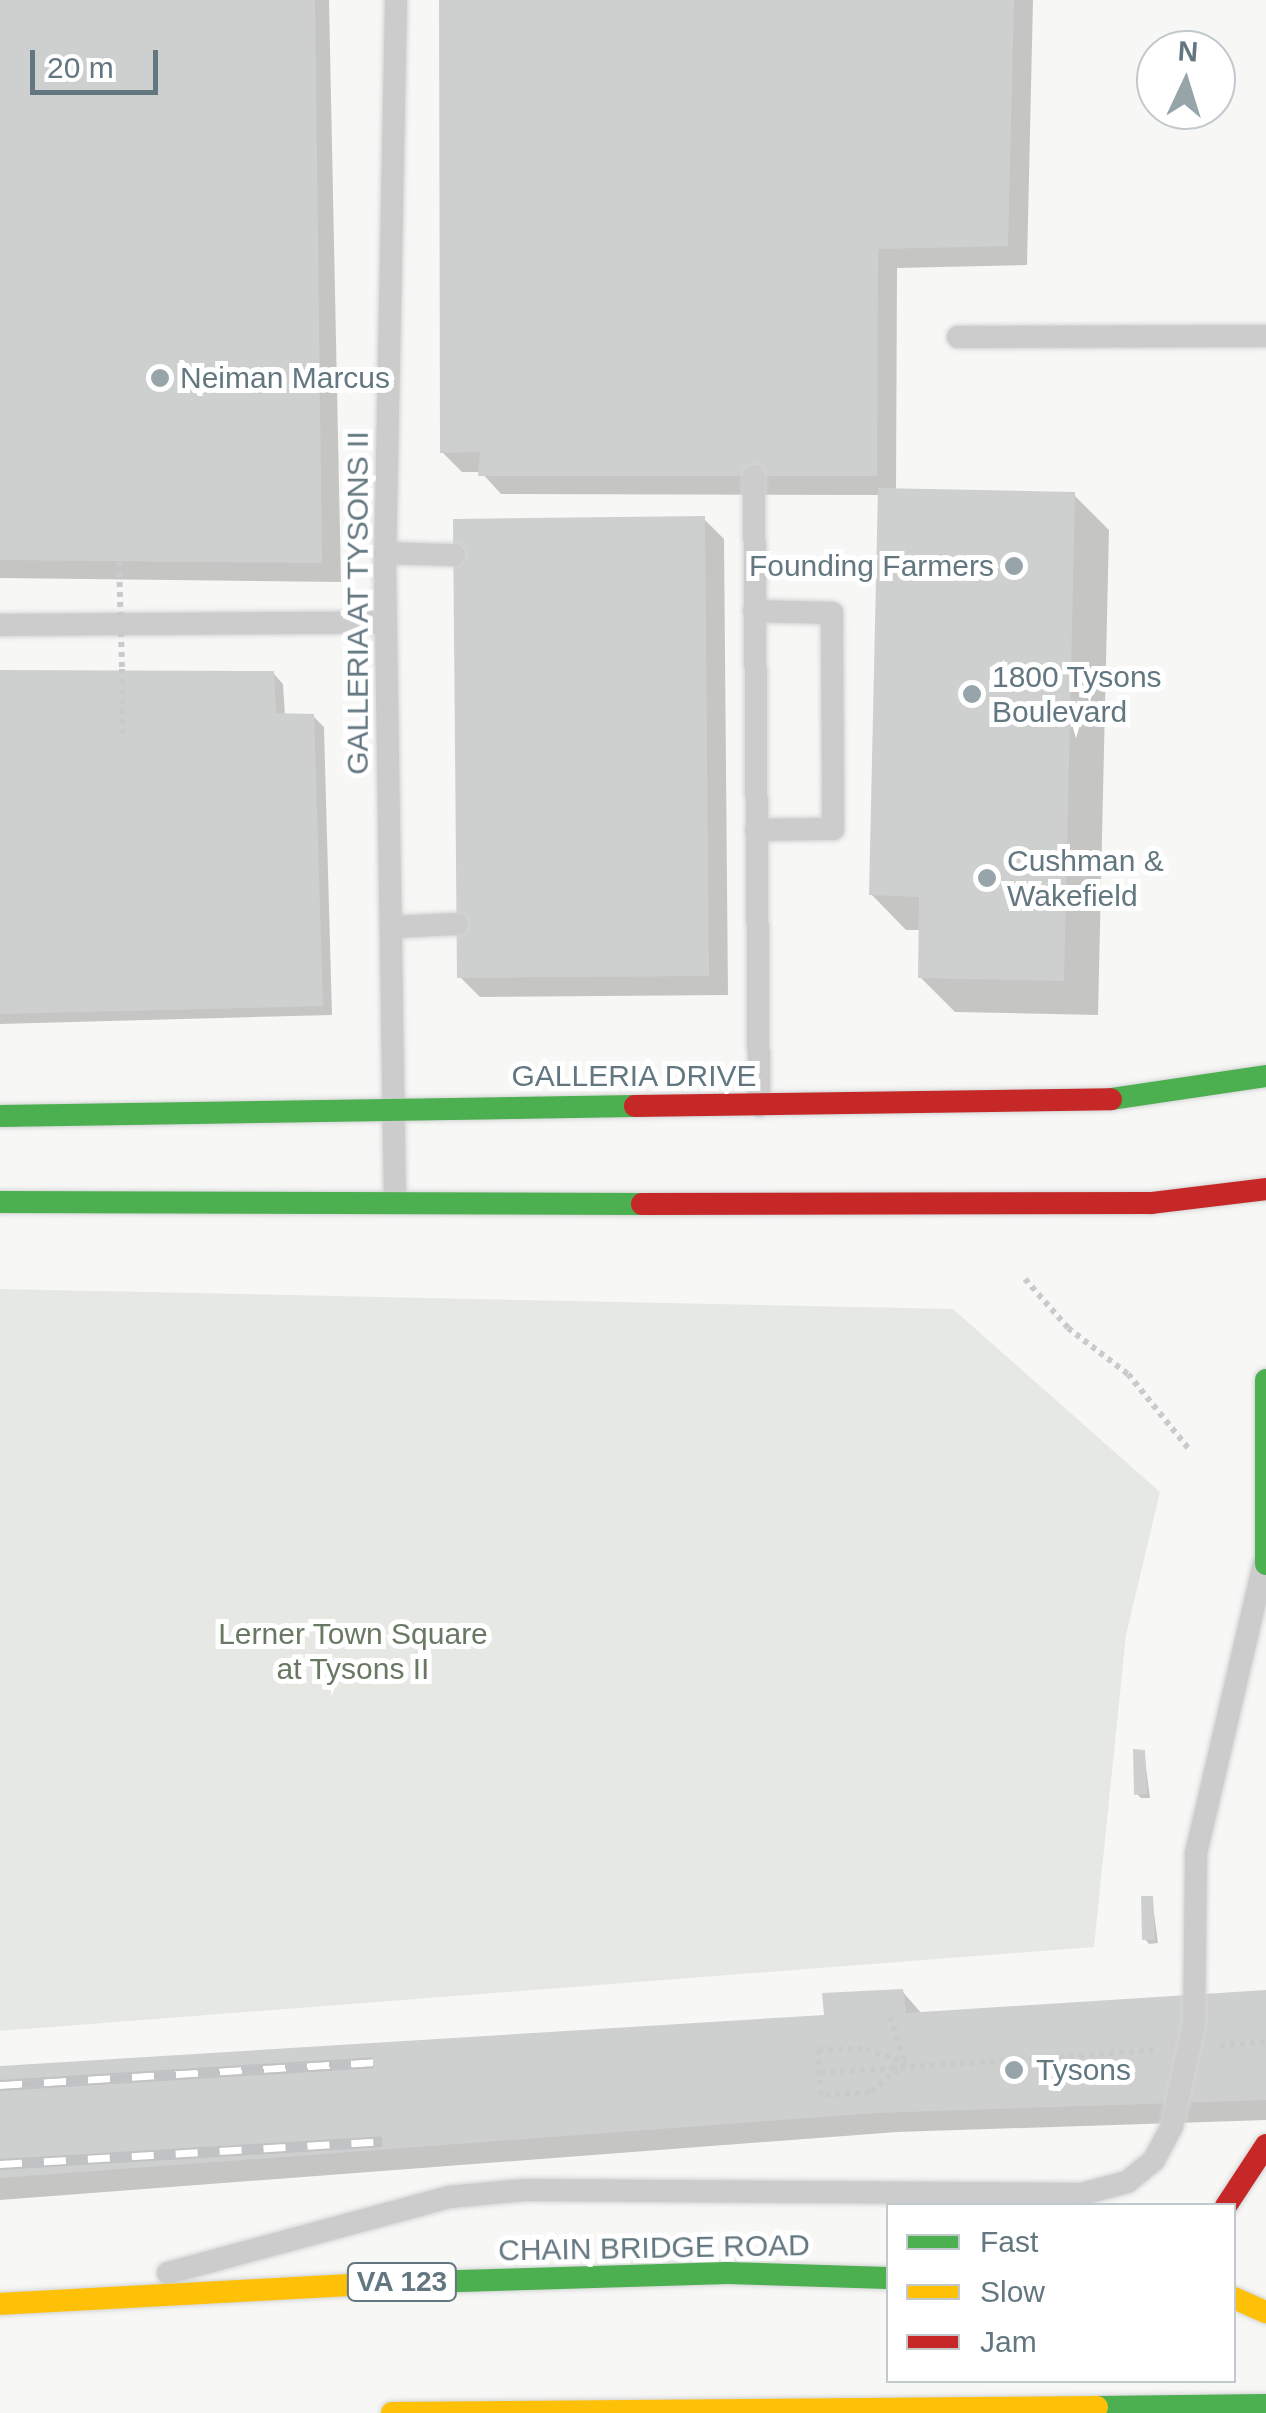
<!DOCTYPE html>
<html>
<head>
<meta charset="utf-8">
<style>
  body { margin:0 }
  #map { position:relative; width:1266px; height:2413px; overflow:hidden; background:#f7f7f6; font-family:Helvetica,sans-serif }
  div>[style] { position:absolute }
  .green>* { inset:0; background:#e6e9e3 }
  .shadow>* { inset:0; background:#0003 }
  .building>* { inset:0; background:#ced0d0 }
  .path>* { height:6px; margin-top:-3px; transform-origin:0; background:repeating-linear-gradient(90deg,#c9cacb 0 5px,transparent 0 10px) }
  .roads { filter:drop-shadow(0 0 2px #d3d4d4) drop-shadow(0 0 2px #d3d4d4) }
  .lane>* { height:22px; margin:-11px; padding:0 11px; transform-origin:11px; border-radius:11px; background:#cccccd }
  .fast>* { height:22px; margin:-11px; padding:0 11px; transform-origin:11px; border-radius:11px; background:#4caf50 }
  .slow>* { height:22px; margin:-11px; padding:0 11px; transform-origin:11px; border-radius:11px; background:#ffc107 }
  .jam>* { height:22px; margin:-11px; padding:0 11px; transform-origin:11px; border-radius:11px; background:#c62828 }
  .rail>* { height:11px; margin-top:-5.5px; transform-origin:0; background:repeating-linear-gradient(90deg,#fff 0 22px,#c1c2c4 0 44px); box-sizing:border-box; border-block:2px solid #c1c2c4 }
  .path-bridge>* { height:6px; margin-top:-3px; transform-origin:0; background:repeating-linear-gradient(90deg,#c9cacb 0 5px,transparent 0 10px) }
  .dots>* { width:28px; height:28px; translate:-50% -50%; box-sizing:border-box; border:5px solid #fff; border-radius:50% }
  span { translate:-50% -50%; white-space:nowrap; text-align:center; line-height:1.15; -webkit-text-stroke:10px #fff; paint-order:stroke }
  .shield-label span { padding:2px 8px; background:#fff; border:2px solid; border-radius:8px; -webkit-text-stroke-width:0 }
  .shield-label { font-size:28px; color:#637780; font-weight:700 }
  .poi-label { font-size:30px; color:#637780 }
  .left { translate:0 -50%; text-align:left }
  .right { translate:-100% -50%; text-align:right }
  .street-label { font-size:30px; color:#637780 }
  .park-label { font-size:30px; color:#697862 }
  .legend { position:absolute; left:886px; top:2203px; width:350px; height:180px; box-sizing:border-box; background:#fff; border:2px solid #c1c9cc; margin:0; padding:12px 18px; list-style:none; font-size:30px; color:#637780 }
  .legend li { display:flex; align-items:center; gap:20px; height:50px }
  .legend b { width:50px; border:2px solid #c1c9cc }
  .north { position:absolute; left:1136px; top:30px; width:100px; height:100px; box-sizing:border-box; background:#fff; border:2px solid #c1c9cc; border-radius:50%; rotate:4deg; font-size:28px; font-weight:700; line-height:40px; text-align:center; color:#637780 }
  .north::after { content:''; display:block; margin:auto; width:35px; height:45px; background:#97a4a9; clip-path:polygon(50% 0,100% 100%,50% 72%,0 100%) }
  .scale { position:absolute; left:30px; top:50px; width:128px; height:45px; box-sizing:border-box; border:5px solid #637780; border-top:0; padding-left:12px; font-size:30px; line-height:35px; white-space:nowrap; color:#637780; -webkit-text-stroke:8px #fff; paint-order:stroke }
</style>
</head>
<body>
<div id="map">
  <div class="green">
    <div style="clip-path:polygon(0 1289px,953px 1309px,1160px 1492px,1126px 1635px,1094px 1947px,0 2031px)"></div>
  </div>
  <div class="shadow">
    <div style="clip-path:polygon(0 0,329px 0,341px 582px,0 578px)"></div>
    <div style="clip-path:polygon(441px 0,1033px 0,1027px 265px,897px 268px,896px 491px,1074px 495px,1109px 530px,1098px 1015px,955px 1012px,920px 977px,921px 930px,906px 930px,871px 894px,880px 495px,501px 494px,481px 472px,462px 472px,442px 452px)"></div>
    <div style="clip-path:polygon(704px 519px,724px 539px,728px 995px,480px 997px,460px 977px)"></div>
    <div style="clip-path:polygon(0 672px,273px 673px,283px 684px,285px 716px,313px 716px,324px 727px,332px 1015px,0 1024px)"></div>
    <div style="clip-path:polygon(1144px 1752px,1150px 1798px,1141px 1798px,1137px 1794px)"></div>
    <div style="clip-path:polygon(1152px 1898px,1158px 1943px,1149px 1944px,1145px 1939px)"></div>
    <div style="clip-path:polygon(902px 1991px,922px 2014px,1266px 1993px,1266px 2120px,897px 2132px,0 2200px,0 2068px,827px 2018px)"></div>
  </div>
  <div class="building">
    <div style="clip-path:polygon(0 0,315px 0,322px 563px,0 560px)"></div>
    <div style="clip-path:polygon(439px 0,1014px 0,1008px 246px,878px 249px,877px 476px,478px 476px,480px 452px,440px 453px)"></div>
    <div style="clip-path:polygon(878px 488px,1075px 492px,1064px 981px,918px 978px,919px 897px,869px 895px)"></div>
    <div style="clip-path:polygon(705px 516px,709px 976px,457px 978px,453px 519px)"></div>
    <div style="clip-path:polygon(0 670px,274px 671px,276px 713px,314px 714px,323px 1006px,0 1014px)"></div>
    <div style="clip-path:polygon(1133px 1749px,1145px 1750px,1147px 1794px,1134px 1795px)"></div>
    <div style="clip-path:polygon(1141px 1896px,1153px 1896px,1155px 1940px,1142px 1940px)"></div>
    <div style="clip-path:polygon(903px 1989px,906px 2013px,1266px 1990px,1266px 2100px,875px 2113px,0 2178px,0 2066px,824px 2015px,822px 1993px)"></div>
  </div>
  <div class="path">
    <div style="left:122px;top:669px;width:70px;rotate:89.2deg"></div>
    <div style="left:1025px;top:1279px;width:65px;rotate:48.7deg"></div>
    <div style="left:1068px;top:1328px;width:76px;rotate:37.5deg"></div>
    <div style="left:1128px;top:1374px;width:97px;rotate:50.9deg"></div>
    <div style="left:890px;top:2017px;width:47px;rotate:71.6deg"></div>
    <div style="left:1220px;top:2045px;width:46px;rotate:-3.7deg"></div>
    <div style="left:866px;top:2049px;width:42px;rotate:19.3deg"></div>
    <div style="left:906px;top:2063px;width:46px;rotate:141.1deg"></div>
    <div style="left:870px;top:2092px;width:49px;rotate:176.5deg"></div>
    <div style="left:821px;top:2095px;width:45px;rotate:-93.8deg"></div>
    <div style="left:818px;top:2050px;width:48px;rotate:-1.2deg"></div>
    <div style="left:820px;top:2073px;width:339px;rotate:-3.9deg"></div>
  </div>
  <div class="roads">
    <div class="lane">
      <div style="left:958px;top:337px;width:308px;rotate:-0.2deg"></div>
      <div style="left:754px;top:476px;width:630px;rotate:89.55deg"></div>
      <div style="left:385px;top:553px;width:69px;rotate:1.7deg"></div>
      <div style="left:754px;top:611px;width:78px;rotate:1.5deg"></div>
      <div style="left:832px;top:613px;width:216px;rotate:89.7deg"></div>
      <div style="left:833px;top:829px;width:77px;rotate:179.3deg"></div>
      <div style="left:0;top:625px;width:386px;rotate:-0.4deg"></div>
      <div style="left:392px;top:927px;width:65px;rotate:-2.6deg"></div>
      <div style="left:395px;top:1203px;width:639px;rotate:-90.9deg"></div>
      <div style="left:385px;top:564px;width:564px;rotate:-88.88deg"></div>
      <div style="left:168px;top:2273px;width:291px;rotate:-15.1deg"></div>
      <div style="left:449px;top:2197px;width:76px;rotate:-5.3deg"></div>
      <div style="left:525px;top:2190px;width:557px;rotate:0.41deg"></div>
      <div style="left:1082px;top:2194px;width:47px;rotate:-14.9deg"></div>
      <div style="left:1127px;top:2182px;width:35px;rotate:-39deg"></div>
      <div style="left:1154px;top:2160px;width:38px;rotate:-62deg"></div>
      <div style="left:1172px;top:2126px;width:105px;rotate:-77.9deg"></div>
      <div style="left:1194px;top:2023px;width:170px;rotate:-89.3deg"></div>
      <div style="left:1196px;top:1853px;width:298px;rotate:-76.8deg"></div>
    </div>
    <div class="fast">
      <div style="left:1111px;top:1099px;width:157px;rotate:-8.4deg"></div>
      <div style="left:0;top:1116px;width:635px;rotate:-0.9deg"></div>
      <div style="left:0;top:1202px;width:642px;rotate:0.18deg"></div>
      <div style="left:1266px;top:1380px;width:184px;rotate:90deg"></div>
      <div style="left:394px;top:2283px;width:334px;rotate:-1.7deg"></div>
      <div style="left:728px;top:2273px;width:160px;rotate:1.8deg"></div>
      <div style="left:1097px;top:2407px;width:169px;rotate:-0.7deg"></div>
    </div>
    <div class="slow">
      <div style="left:1234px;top:2298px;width:35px;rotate:24deg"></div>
      <div style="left:0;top:2304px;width:395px;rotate:-3.1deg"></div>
      <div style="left:392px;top:2413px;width:705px;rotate:-0.49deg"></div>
    </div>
    <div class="jam">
      <div style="left:635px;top:1106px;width:476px;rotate:-0.8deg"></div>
      <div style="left:642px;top:1204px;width:509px;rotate:-0.11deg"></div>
      <div style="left:1151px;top:1203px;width:116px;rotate:-6.9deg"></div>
      <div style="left:1226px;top:2206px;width:73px;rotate:-56.7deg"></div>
    </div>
  </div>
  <div class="rail">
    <div style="left:0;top:2085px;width:374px;rotate:-3.5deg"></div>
    <div style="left:0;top:2164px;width:383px;rotate:-3.4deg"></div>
  </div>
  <div class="path-bridge">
    <div style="left:119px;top:562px;width:107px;rotate:88.4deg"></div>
  </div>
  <div class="dots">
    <div style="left:160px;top:378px;background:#97a4a9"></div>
    <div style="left:1014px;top:566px;background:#97a4a9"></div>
    <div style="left:972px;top:694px;background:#97a4a9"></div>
    <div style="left:987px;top:878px;background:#97a4a9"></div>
    <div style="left:1014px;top:2070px;background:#97a4a9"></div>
  </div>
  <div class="shield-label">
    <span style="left:402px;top:2282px">VA 123</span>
  </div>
  <div class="poi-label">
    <span class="left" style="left:180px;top:378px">Neiman Marcus</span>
    <span class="right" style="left:994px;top:566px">Founding Farmers</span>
    <span class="left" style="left:992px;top:694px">1800 Tysons<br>Boulevard</span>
    <span class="left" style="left:1007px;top:878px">Cushman &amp;<br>Wakefield</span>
    <span class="left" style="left:1036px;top:2070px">Tysons</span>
  </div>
  <div class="street-label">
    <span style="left:358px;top:603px;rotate:-90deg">GALLERIA AT TYSONS II</span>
    <span style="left:634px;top:1076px">GALLERIA DRIVE</span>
    <span style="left:654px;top:2248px;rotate:-1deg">CHAIN BRIDGE ROAD</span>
  </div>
  <div class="park-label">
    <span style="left:353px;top:1651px">Lerner Town Square<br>at Tysons II</span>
  </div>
  <ul class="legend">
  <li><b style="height:12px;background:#4caf50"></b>Fast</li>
  <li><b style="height:12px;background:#ffc107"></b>Slow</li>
  <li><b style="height:12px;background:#c62828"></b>Jam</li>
  </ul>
  <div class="north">N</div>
  <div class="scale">20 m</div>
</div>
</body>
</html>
